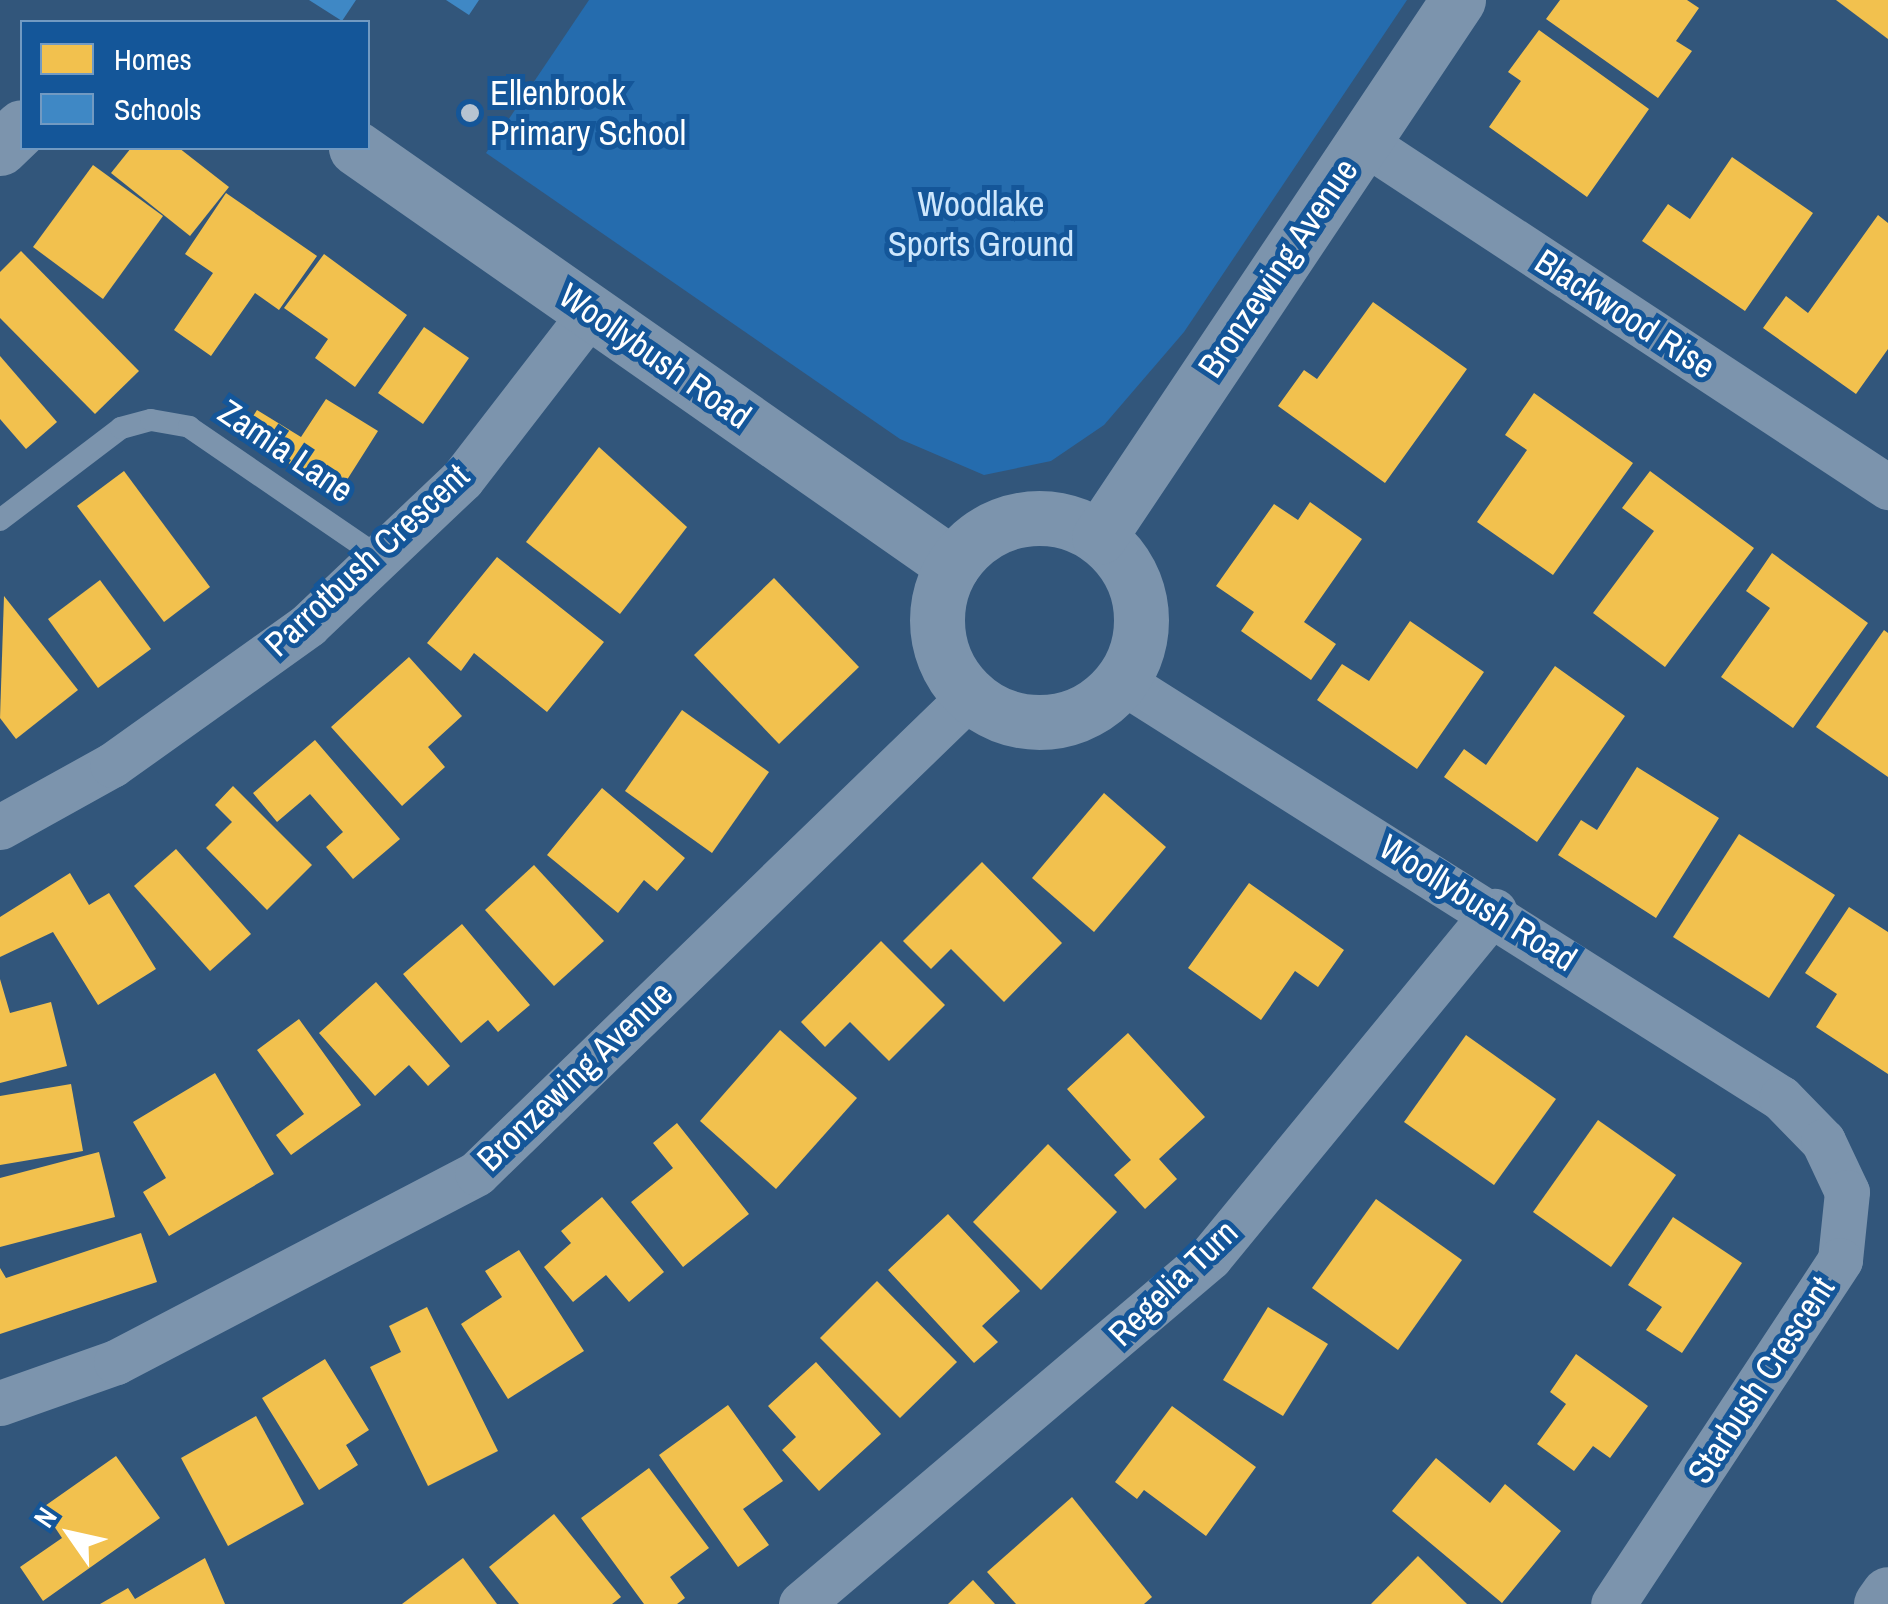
<!DOCTYPE html>
<html>
<head>
<meta charset="utf-8">
<style>
  body { margin:0 }
  #map { position:relative; width:1888px; height:1604px; overflow:hidden; background:#32567b; font-family:"Archivo Narrow",sans-serif }
  div>[style] { position:absolute }
  .green>* { inset:0; background:#256cae }
  .homes>* { inset:0; background:#f2c14e }
  .schools>* { inset:0; background:#3f88c5 }
  .service>* { height:22px; margin:-11px; padding:0 11px; transform-origin:11px; border-radius:11px; background:#7c94ad }
  .minor>* { height:45px; margin:-22.5px; padding:0 22.5px; transform-origin:22.5px; border-radius:22.5px; background:#7c94ad }
  .tertiary>* { height:55px; margin:-27.5px; padding:0 27.5px; transform-origin:27.5px; border-radius:27.5px; background:#7c94ad }
  .tertiary>.ring { margin:-27.5px; padding:0; box-sizing:content-box; background:none; border:55px solid #7c94ad; border-radius:50% }
  .primary>* { height:55px; margin:-27.5px; padding:0 27.5px; transform-origin:27.5px; border-radius:27.5px; background:#7a92ab }
  .dots>* { width:28px; height:28px; translate:-50% -50%; box-sizing:border-box; border:5px solid #145699; border-radius:50% }
  span { translate:-50% -50%; white-space:nowrap; text-align:center; line-height:1.15; -webkit-text-stroke:10px #145699; paint-order:stroke }
  .poi-label { font-size:35px; color:#fff }
  .left { translate:0 -50%; text-align:left }
  .park-label { font-size:35px; color:#cee7fd }
  .street-label { font-size:35px; color:#fff }
  .legend { position:absolute; left:20px; top:20px; width:350px; height:130px; box-sizing:border-box; background:#145699; border:2px solid #729ac2; margin:0; padding:12px 18px; list-style:none; font-size:30px; color:#fff }
  .legend li { display:flex; align-items:center; gap:20px; height:50px }
  .legend b { width:50px; border:2px solid #729ac2 }
  .north { position:absolute; left:20px; top:1484px; width:100px; height:100px; -webkit-text-stroke:8px #145699; paint-order:stroke; rotate:304deg; font-size:28px; font-weight:700; line-height:40px; text-align:center; color:#fff }
  .north::after { content:''; display:block; margin:auto; width:35px; height:45px; background:#fff; clip-path:polygon(50% 0,100% 100%,50% 72%,0 100%) }
</style>
</head>
<body>
<div id="map">
  <div class="green">
    <div style="clip-path:polygon(589px 0,1407px 0,1184px 332px,1104px 425px,1051px 461px,984px 475px,900px 439px,486px 153px)"></div>
  </div>
  <div class="homes">
    <div style="clip-path:polygon(1560px 0,1687px 0,1699px 8px,1676px 41px,1692px 51px,1658px 98px,1546px 19px)"></div>
    <div style="clip-path:polygon(1836px 0,1888px 0,1888px 39px)"></div>
    <div style="clip-path:polygon(1539px 30px,1649px 109px,1587px 197px,1489px 127px,1521px 81px,1508px 72px)"></div>
    <div style="clip-path:polygon(131px 148px,179px 148px,229px 187px,190px 236px,111px 173px)"></div>
    <div style="clip-path:polygon(1732px 157px,1813px 213px,1745px 311px,1642px 241px,1668px 204px,1690px 219px)"></div>
    <div style="clip-path:polygon(93px 165px,163px 216px,103px 299px,33px 247px)"></div>
    <div style="clip-path:polygon(226px 193px,317px 256px,279px 310px,255px 293px,211px 356px,174px 330px,213px 273px,185px 254px)"></div>
    <div style="clip-path:polygon(1878px 215px,1888px 223px,1888px 349px,1856px 394px,1763px 328px,1786px 296px,1808px 313px)"></div>
    <div style="clip-path:polygon(21px 251px,139px 371px,95px 414px,0 318px,0 272px)"></div>
    <div style="clip-path:polygon(324px 254px,407px 315px,355px 387px,315px 358px,328px 339px,284px 308px)"></div>
    <div style="clip-path:polygon(1373px 302px,1467px 369px,1385px 483px,1278px 406px,1304px 370px,1317px 379px)"></div>
    <div style="clip-path:polygon(424px 327px,469px 358px,423px 424px,378px 393px)"></div>
    <div style="clip-path:polygon(0 356px,57px 422px,26px 449px,0 419px)"></div>
    <div style="clip-path:polygon(1534px 393px,1633px 463px,1553px 575px,1477px 522px,1527px 450px,1505px 435px)"></div>
    <div style="clip-path:polygon(326px 399px,378px 431px,338px 494px,242px 434px,257px 410px,301px 437px)"></div>
    <div style="clip-path:polygon(599px 447px,687px 527px,620px 614px,526px 542px)"></div>
    <div style="clip-path:polygon(124px 471px,210px 587px,164px 622px,77px 506px)"></div>
    <div style="clip-path:polygon(1650px 471px,1754px 548px,1665px 667px,1593px 613px,1654px 531px,1622px 508px)"></div>
    <div style="clip-path:polygon(1310px 502px,1362px 539px,1304px 622px,1336px 644px,1311px 680px,1241px 631px,1254px 612px,1216px 586px,1274px 504px,1298px 520px)"></div>
    <div style="clip-path:polygon(1772px 553px,1868px 623px,1793px 728px,1721px 677px,1770px 608px,1746px 591px)"></div>
    <div style="clip-path:polygon(497px 557px,604px 642px,547px 712px,474px 653px,461px 671px,427px 643px)"></div>
    <div style="clip-path:polygon(774px 578px,859px 667px,779px 744px,694px 655px)"></div>
    <div style="clip-path:polygon(100px 580px,151px 649px,98px 688px,48px 619px)"></div>
    <div style="clip-path:polygon(4px 596px,78px 690px,16px 739px,0 718px)"></div>
    <div style="clip-path:polygon(1410px 621px,1484px 672px,1417px 769px,1317px 700px,1342px 664px,1369px 681px)"></div>
    <div style="clip-path:polygon(1884px 630px,1888px 633px,1888px 777px,1816px 727px)"></div>
    <div style="clip-path:polygon(409px 657px,462px 716px,428px 747px,445px 767px,402px 806px,331px 727px)"></div>
    <div style="clip-path:polygon(1555px 666px,1625px 716px,1537px 842px,1444px 777px,1464px 749px,1486px 765px)"></div>
    <div style="clip-path:polygon(682px 710px,769px 772px,712px 853px,625px 791px)"></div>
    <div style="clip-path:polygon(315px 740px,400px 839px,353px 879px,326px 847px,343px 832px,310px 794px,277px 822px,253px 793px)"></div>
    <div style="clip-path:polygon(1637px 767px,1719px 818px,1656px 918px,1558px 855px,1581px 820px,1597px 830px)"></div>
    <div style="clip-path:polygon(233px 786px,312px 865px,267px 910px,206px 848px,232px 822px,215px 805px)"></div>
    <div style="clip-path:polygon(602px 788px,685px 858px,657px 891px,644px 880px,618px 913px,547px 855px)"></div>
    <div style="clip-path:polygon(1104px 793px,1166px 847px,1094px 932px,1032px 878px)"></div>
    <div style="clip-path:polygon(1739px 834px,1835px 895px,1769px 998px,1673px 937px)"></div>
    <div style="clip-path:polygon(176px 849px,251px 934px,210px 971px,134px 886px)"></div>
    <div style="clip-path:polygon(982px 862px,1062px 943px,1004px 1002px,951px 949px,931px 969px,903px 941px)"></div>
    <div style="clip-path:polygon(534px 865px,604px 941px,554px 986px,485px 910px)"></div>
    <div style="clip-path:polygon(70px 873px,89px 905px,109px 893px,156px 969px,98px 1005px,53px 932px,0 957px,0 917px)"></div>
    <div style="clip-path:polygon(1249px 883px,1344px 950px,1318px 987px,1295px 971px,1261px 1020px,1188px 968px)"></div>
    <div style="clip-path:polygon(1849px 907px,1888px 932px,1888px 1074px,1816px 1027px,1837px 994px,1805px 973px)"></div>
    <div style="clip-path:polygon(462px 924px,530px 1005px,498px 1032px,488px 1020px,461px 1043px,403px 974px)"></div>
    <div style="clip-path:polygon(881px 941px,945px 1005px,889px 1061px,850px 1022px,825px 1047px,801px 1022px)"></div>
    <div style="clip-path:polygon(0 979px,10px 1013px,51px 1002px,67px 1066px,0 1083px)"></div>
    <div style="clip-path:polygon(376px 982px,450px 1066px,428px 1086px,409px 1065px,375px 1096px,319px 1033px)"></div>
    <div style="clip-path:polygon(299px 1019px,361px 1105px,291px 1155px,276px 1135px,304px 1114px,257px 1050px)"></div>
    <div style="clip-path:polygon(780px 1030px,857px 1098px,776px 1189px,700px 1121px)"></div>
    <div style="clip-path:polygon(1128px 1033px,1205px 1117px,1159px 1159px,1177px 1179px,1145px 1209px,1114px 1175px,1131px 1160px,1067px 1089px)"></div>
    <div style="clip-path:polygon(1466px 1035px,1556px 1099px,1494px 1185px,1404px 1122px)"></div>
    <div style="clip-path:polygon(215px 1073px,274px 1174px,169px 1236px,143px 1192px,166px 1178px,133px 1122px)"></div>
    <div style="clip-path:polygon(71px 1084px,83px 1151px,0 1165px,0 1096px)"></div>
    <div style="clip-path:polygon(1598px 1120px,1676px 1175px,1611px 1267px,1533px 1212px)"></div>
    <div style="clip-path:polygon(677px 1123px,749px 1214px,683px 1267px,631px 1202px,673px 1168px,653px 1143px)"></div>
    <div style="clip-path:polygon(1048px 1144px,1117px 1212px,1041px 1290px,973px 1222px)"></div>
    <div style="clip-path:polygon(99px 1152px,115px 1217px,0 1247px,0 1178px)"></div>
    <div style="clip-path:polygon(602px 1197px,664px 1272px,629px 1302px,606px 1275px,573px 1302px,544px 1267px,571px 1243px,561px 1231px)"></div>
    <div style="clip-path:polygon(1376px 1199px,1462px 1260px,1398px 1350px,1312px 1288px)"></div>
    <div style="clip-path:polygon(948px 1214px,1020px 1291px,982px 1326px,998px 1342px,974px 1363px,888px 1270px)"></div>
    <div style="clip-path:polygon(1673px 1217px,1742px 1263px,1682px 1353px,1646px 1330px,1662px 1307px,1628px 1285px)"></div>
    <div style="clip-path:polygon(141px 1233px,157px 1282px,0 1334px,0 1268px,6px 1278px)"></div>
    <div style="clip-path:polygon(519px 1250px,584px 1351px,508px 1399px,461px 1324px,502px 1297px,485px 1271px)"></div>
    <div style="clip-path:polygon(877px 1281px,957px 1362px,900px 1418px,820px 1338px)"></div>
    <div style="clip-path:polygon(427px 1307px,498px 1451px,428px 1486px,370px 1367px,401px 1352px,389px 1326px)"></div>
    <div style="clip-path:polygon(1268px 1307px,1328px 1344px,1283px 1416px,1223px 1380px)"></div>
    <div style="clip-path:polygon(1576px 1354px,1648px 1406px,1610px 1458px,1593px 1446px,1574px 1471px,1537px 1444px,1566px 1404px,1550px 1392px)"></div>
    <div style="clip-path:polygon(325px 1359px,369px 1430px,346px 1445px,358px 1465px,319px 1490px,262px 1398px)"></div>
    <div style="clip-path:polygon(816px 1362px,881px 1434px,819px 1491px,782px 1450px,796px 1437px,768px 1406px)"></div>
    <div style="clip-path:polygon(728px 1405px,783px 1481px,743px 1509px,769px 1545px,738px 1567px,659px 1455px)"></div>
    <div style="clip-path:polygon(1172px 1406px,1256px 1467px,1206px 1536px,1144px 1490px,1137px 1499px,1115px 1482px)"></div>
    <div style="clip-path:polygon(256px 1416px,304px 1504px,228px 1546px,181px 1458px)"></div>
    <div style="clip-path:polygon(116px 1456px,160px 1518px,43px 1601px,20px 1567px,62px 1538px,42px 1508px)"></div>
    <div style="clip-path:polygon(1436px 1458px,1490px 1503px,1505px 1484px,1561px 1531px,1502px 1603px,1392px 1511px)"></div>
    <div style="clip-path:polygon(649px 1468px,709px 1548px,670px 1577px,685px 1598px,677px 1604px,644px 1604px,581px 1518px)"></div>
    <div style="clip-path:polygon(1072px 1497px,1152px 1597px,1144px 1604px,1016px 1604px,987px 1572px)"></div>
    <div style="clip-path:polygon(554px 1514px,621px 1597px,612px 1604px,519px 1604px,489px 1567px)"></div>
    <div style="clip-path:polygon(1418px 1556px,1467px 1604px,1371px 1604px)"></div>
    <div style="clip-path:polygon(205px 1558px,225px 1604px,100px 1604px,128px 1588px,135px 1599px)"></div>
    <div style="clip-path:polygon(463px 1558px,497px 1604px,402px 1604px)"></div>
    <div style="clip-path:polygon(973px 1580px,995px 1604px,948px 1604px)"></div>
  </div>
  <div class="schools">
    <div style="clip-path:polygon(309px 0,356px 0,342px 21px)"></div>
    <div style="clip-path:polygon(446px 0,479px 0,469px 15px)"></div>
  </div>
  <div class="service">
    <div style="left:0;top:520px;width:152px;rotate:-37.2deg"></div>
    <div style="left:121px;top:428px;width:31px;rotate:-15deg"></div>
    <div style="left:151px;top:420px;width:39px;rotate:10deg"></div>
    <div style="left:189px;top:427px;width:230px;rotate:34.4deg"></div>
  </div>
  <div class="minor">
    <div style="left:1362px;top:141px;width:630px;rotate:33.34deg"></div>
    <div style="left:1121px;top:681px;width:781px;rotate:32.29deg"></div>
    <div style="left:1781px;top:1098px;width:60px;rotate:45.7deg"></div>
    <div style="left:1823px;top:1141px;width:56px;rotate:64.8deg"></div>
    <div style="left:1847px;top:1192px;width:68px;rotate:95.9deg"></div>
    <div style="left:1840px;top:1260px;width:412px;rotate:123.4deg"></div>
    <div style="left:0;top:827px;width:128px;rotate:-29deg"></div>
    <div style="left:112px;top:765px;width:241px;rotate:-35.5deg"></div>
    <div style="left:308px;top:625px;width:212px;rotate:-43.5deg"></div>
    <div style="left:462px;top:479px;width:212px;rotate:-52.3deg"></div>
    <div style="left:0;top:1403px;width:123px;rotate:-19.5deg"></div>
    <div style="left:116px;top:1362px;width:407px;rotate:-27.6deg"></div>
    <div style="left:477px;top:1173px;width:686px;rotate:-44.06deg"></div>
    <div style="left:801px;top:1604px;width:536px;rotate:-40.31deg"></div>
    <div style="left:1210px;top:1257px;width:448px;rotate:-50.6deg"></div>
  </div>
  <div class="tertiary">
    <div style="left:0;top:148px;width:30px;rotate:-44deg"></div>
    <div style="left:356px;top:148px;width:728px;rotate:34.93deg"></div>
    <div class="ring" style="left:937px;top:518px;width:149px;height:149px"></div>
    <div style="left:1099px;top:537px;width:646px;rotate:-56.24deg"></div>
  </div>
  <div class="primary">
    <div style="left:1881px;top:1604px;width:12px;rotate:-55deg"></div>
  </div>
  <div class="dots">
    <div style="left:470px;top:113px;background:#b7c4d1"></div>
  </div>
  <div class="poi-label">
    <span class="left" style="left:490px;top:113px">Ellenbrook<br>Primary School</span>
  </div>
  <div class="park-label">
    <span style="left:981px;top:224px">Woodlake<br>Sports Ground</span>
  </div>
  <div class="street-label">
    <span style="left:1278px;top:268px;rotate:-56deg">Bronzewing Avenue</span>
    <span style="left:1625px;top:314px;rotate:33deg">Blackwood Rise</span>
    <span style="left:655px;top:356px;rotate:35deg">Woollybush Road</span>
    <span style="left:286px;top:451px;rotate:34deg">Zamia Lane</span>
    <span style="left:367px;top:560px;rotate:-43deg">Parrotbush Crescent</span>
    <span style="left:1478px;top:903px;rotate:32deg">Woollybush Road</span>
    <span style="left:575px;top:1076px;rotate:-44deg">Bronzewing Avenue</span>
    <span style="left:1173px;top:1283px;rotate:-44deg">Regelia Turn</span>
    <span style="left:1761px;top:1380px;rotate:-57deg">Starbush Crescent</span>
  </div>
  <ul class="legend">
  <li><b style="height:28px;background:#f2c14e"></b>Homes</li>
  <li><b style="height:28px;background:#3f88c5"></b>Schools</li>
  </ul>
  <div class="north">N</div>
</div>
</body>
</html>
